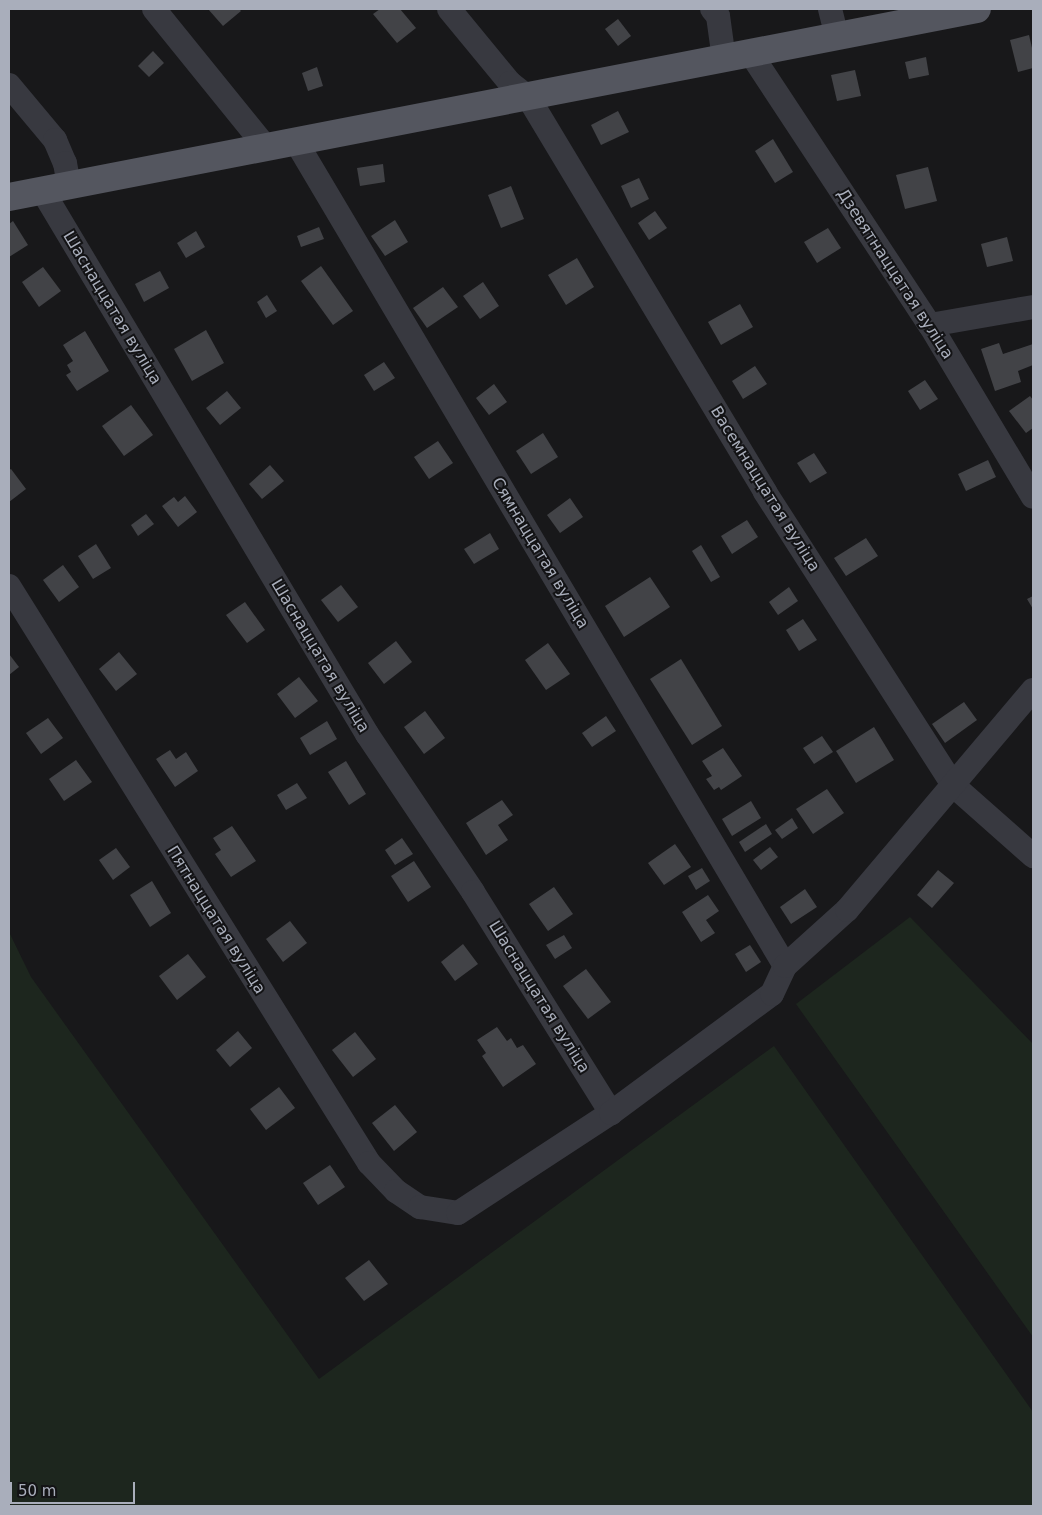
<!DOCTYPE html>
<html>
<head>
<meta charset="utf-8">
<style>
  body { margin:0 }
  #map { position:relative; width:1042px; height:1515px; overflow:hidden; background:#18181a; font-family:"DejaVu Sans",sans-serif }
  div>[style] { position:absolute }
  .green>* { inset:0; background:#1d261e }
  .building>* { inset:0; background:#424347 }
  .minor>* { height:24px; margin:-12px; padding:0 12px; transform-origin:12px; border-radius:12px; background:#383940 }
  .major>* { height:28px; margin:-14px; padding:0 14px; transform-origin:14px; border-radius:14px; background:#54565f }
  span { translate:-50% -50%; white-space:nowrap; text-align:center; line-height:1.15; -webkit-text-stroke:4px #131315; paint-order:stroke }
  .street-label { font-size:16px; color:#a9aebb }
  .frame { position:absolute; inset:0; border:10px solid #a9aebb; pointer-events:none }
  .scale { position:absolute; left:10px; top:1482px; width:125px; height:22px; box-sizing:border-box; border:2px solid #a9aebb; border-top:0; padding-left:6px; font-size:15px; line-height:18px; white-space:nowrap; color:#a9aebb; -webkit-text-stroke:4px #131315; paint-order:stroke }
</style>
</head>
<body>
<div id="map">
  <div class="green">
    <div style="clip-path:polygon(910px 917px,1033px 1044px,1033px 1337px,796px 1004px)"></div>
    <div style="clip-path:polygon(9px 932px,31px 977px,319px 1379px,774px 1046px,1033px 1412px,1033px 1506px,9px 1506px)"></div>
  </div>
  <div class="building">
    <div style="clip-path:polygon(208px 9px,239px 9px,241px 11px,223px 26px)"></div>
    <div style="clip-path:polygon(380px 9px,400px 9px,416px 28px,397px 43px,373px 14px)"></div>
    <div style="clip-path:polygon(618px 19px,631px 36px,618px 46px,605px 29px)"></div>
    <div style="clip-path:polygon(1029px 35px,1033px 52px,1033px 68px,1018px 72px,1010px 40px)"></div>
    <div style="clip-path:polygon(153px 51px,164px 63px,149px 77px,138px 66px)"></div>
    <div style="clip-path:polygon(926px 57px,929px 75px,909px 79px,905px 62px)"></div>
    <div style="clip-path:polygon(317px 67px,323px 86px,308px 91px,302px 73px)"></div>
    <div style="clip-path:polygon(855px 70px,861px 96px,837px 101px,831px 75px)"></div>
    <div style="clip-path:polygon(618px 111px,629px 132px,601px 145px,591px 125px)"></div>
    <div style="clip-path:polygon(773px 139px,793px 172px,775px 183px,755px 151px)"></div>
    <div style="clip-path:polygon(383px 164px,385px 182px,360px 186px,357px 168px)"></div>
    <div style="clip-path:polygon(928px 167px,937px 201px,905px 209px,896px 175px)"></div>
    <div style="clip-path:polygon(639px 178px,649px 199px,631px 208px,621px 186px)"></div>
    <div style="clip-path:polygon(511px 186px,524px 219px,501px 228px,488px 195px)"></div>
    <div style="clip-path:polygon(655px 211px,667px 228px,649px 240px,638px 223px)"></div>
    <div style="clip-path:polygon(395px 220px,408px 242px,385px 256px,371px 236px)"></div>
    <div style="clip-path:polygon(13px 221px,28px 245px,9px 257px,9px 224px)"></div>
    <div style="clip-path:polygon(319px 227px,324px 239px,301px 247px,297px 236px)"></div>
    <div style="clip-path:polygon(828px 228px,841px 248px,817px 263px,804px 242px)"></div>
    <div style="clip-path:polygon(196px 231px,205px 247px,186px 258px,177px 243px)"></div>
    <div style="clip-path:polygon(1007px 237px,1013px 261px,987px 267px,981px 244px)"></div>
    <div style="clip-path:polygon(577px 258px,594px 287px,566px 305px,548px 275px)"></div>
    <div style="clip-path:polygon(321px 266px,353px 311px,333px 325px,301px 281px)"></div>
    <div style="clip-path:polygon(43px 267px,61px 291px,39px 307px,22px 282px)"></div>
    <div style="clip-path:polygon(160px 271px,169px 288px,144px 302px,135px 284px)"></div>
    <div style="clip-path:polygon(483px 282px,499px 306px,480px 319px,463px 296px)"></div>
    <div style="clip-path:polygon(443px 287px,458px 307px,427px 328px,413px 308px)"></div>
    <div style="clip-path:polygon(267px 295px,277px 311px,266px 318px,257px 302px)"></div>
    <div style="clip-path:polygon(740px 304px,753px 327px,721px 345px,708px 322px)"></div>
    <div style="clip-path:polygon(206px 330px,224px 363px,192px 381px,174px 349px)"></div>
    <div style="clip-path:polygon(85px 331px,109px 371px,77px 391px,66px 375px,71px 372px,67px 365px,73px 361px,63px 345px)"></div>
    <div style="clip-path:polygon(999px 343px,1003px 354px,1033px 344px,1033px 365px,1018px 371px,1021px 382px,995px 391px,981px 349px)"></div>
    <div style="clip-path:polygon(384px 362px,395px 378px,374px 391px,364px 375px)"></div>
    <div style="clip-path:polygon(755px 366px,767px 384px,743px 399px,732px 381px)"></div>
    <div style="clip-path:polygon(925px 380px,938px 399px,920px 410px,908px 391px)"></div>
    <div style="clip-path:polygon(494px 384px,507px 402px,489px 415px,476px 398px)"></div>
    <div style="clip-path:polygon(227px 391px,241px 408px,220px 425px,206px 408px)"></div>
    <div style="clip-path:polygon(1030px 396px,1033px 400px,1033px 428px,1026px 433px,1009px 411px)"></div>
    <div style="clip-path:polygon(131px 405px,153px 435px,124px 456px,102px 426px)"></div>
    <div style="clip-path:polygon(543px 433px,558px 457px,531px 474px,516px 451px)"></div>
    <div style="clip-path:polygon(438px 441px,453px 463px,429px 479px,414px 457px)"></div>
    <div style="clip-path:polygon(814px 453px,827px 473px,810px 483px,797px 463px)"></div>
    <div style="clip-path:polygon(988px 460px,996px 477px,966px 491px,958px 474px)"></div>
    <div style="clip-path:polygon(270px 465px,284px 481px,262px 499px,249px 484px)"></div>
    <div style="clip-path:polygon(11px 469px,26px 489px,9px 502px,9px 470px)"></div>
    <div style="clip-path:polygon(185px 496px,197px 512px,178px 527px,162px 506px,174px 497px,178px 502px)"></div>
    <div style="clip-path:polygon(570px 498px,583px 517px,560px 533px,547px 515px)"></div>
    <div style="clip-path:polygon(146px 514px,154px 524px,138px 536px,131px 525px)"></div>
    <div style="clip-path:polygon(747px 520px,758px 537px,732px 554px,721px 536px)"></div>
    <div style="clip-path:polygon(490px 533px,499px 549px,474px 564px,464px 549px)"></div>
    <div style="clip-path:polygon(866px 538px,878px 556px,846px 576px,834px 558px)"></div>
    <div style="clip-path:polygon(96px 544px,111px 568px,93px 579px,78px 556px)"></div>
    <div style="clip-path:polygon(701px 545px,720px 577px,711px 582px,692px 551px)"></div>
    <div style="clip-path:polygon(63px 565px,79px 587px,59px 602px,43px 580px)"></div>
    <div style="clip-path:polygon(650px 577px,670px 607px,624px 637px,605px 606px)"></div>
    <div style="clip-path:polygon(341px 585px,358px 607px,338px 622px,321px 600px)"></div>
    <div style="clip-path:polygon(789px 587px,798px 601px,778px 615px,769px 602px)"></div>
    <div style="clip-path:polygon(1033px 596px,1033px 609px,1027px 599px)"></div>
    <div style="clip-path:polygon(245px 602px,265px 630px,247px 643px,226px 615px)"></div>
    <div style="clip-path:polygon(803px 619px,817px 640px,799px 651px,786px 630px)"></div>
    <div style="clip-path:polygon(396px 641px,412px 662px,384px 684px,368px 663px)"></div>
    <div style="clip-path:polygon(548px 643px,570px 674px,546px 690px,525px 660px)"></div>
    <div style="clip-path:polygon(119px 652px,137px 674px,116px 691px,99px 669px)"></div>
    <div style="clip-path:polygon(9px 654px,19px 667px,9px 675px)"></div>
    <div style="clip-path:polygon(681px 659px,722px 726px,692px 745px,650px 679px)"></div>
    <div style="clip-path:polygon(299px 677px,318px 701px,295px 718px,277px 694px)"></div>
    <div style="clip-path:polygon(964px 702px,977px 720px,945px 743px,932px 724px)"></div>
    <div style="clip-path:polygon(425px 711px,445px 738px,424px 754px,404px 727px)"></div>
    <div style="clip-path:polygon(606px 716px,616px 731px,592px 747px,582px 733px)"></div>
    <div style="clip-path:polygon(48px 718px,63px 738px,41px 754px,26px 733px)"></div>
    <div style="clip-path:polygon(327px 721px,337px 739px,310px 755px,300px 738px)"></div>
    <div style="clip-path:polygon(874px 727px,894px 760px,856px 783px,836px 751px)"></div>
    <div style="clip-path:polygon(822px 736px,833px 752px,814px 764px,803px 748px)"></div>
    <div style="clip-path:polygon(723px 748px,742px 776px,721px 790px,719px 787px,714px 790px,706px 779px,712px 776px,702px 761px)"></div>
    <div style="clip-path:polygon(170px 750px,176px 759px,186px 752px,198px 771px,175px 787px,156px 759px)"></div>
    <div style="clip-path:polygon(76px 760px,92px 782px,64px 801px,49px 779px)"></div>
    <div style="clip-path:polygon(346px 761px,366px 794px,349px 805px,328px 772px)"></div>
    <div style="clip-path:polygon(297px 783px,307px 798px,286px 810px,277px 795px)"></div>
    <div style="clip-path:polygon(827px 789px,844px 813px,813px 834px,796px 809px)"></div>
    <div style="clip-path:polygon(502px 800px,513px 815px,498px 825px,508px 840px,486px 855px,466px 823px)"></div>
    <div style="clip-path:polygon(751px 801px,761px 818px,732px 836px,722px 819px)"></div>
    <div style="clip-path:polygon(792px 818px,798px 828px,782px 839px,775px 830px)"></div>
    <div style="clip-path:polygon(766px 824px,772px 834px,745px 852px,739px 842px)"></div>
    <div style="clip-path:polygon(232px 826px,256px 861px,231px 877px,215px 854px,221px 850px,213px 838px)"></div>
    <div style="clip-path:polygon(402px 838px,413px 854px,395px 865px,385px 850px)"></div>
    <div style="clip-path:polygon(675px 844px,691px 867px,664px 885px,648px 863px)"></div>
    <div style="clip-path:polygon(770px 847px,778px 857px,761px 870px,753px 860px)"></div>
    <div style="clip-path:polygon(116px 848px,130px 867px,113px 880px,99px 860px)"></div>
    <div style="clip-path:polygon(414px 861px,431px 887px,408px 902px,391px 876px)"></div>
    <div style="clip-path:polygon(702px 868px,710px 881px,696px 890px,688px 876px)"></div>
    <div style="clip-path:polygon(938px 870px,954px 883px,932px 908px,917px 895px)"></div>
    <div style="clip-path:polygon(152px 881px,171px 913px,150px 927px,130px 895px)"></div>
    <div style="clip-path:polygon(554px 887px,573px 914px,548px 931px,529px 904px)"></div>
    <div style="clip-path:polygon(805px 889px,817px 907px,791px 924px,780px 907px)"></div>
    <div style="clip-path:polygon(708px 895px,719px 911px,706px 920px,715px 933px,701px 942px,682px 912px)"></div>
    <div style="clip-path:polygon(290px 921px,307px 943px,283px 962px,266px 939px)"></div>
    <div style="clip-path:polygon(564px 935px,572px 948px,555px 959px,546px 945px)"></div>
    <div style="clip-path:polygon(463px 944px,478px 964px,455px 981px,441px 962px)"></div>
    <div style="clip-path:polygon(750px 945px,761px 962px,746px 972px,735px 954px)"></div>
    <div style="clip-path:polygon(188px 954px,206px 977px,177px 1000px,159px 976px)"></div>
    <div style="clip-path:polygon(586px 969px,611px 1002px,588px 1019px,563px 986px)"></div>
    <div style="clip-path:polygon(497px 1027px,507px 1041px,511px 1038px,517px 1048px,523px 1045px,536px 1064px,503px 1087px,482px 1056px,486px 1053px,477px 1040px)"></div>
    <div style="clip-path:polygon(238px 1031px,252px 1048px,230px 1067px,216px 1050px)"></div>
    <div style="clip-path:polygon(355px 1032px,376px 1059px,353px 1077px,332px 1050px)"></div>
    <div style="clip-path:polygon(279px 1087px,295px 1108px,266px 1130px,250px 1109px)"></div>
    <div style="clip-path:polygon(395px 1105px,417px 1132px,394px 1151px,372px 1123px)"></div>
    <div style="clip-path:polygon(330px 1165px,345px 1187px,318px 1205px,303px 1183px)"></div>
    <div style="clip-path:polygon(369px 1260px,388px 1284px,364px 1301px,345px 1278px)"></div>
  </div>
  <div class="minor">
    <div style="left:154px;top:9px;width:176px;rotate:51deg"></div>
    <div style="left:449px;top:9px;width:96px;rotate:50.5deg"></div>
    <div style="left:510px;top:83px;width:23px;rotate:38deg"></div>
    <div style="left:528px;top:97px;width:461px;rotate:59deg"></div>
    <div style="left:765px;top:492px;width:350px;rotate:57.3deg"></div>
    <div style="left:954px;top:786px;width:106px;rotate:41.5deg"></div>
    <div style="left:712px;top:9px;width:9px;rotate:49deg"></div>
    <div style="left:718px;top:16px;width:43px;rotate:82.1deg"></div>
    <div style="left:830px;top:9px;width:29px;rotate:76deg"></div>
    <div style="left:751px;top:54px;width:325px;rotate:56.6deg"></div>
    <div style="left:930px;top:325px;width:200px;rotate:59.1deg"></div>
    <div style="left:9px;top:85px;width:72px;rotate:50.1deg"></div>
    <div style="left:55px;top:140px;width:25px;rotate:67deg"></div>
    <div style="left:65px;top:163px;width:22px;rotate:80deg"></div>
    <div style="left:295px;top:140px;width:960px;rotate:59.32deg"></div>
    <div style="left:42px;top:190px;width:634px;rotate:59.14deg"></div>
    <div style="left:367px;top:734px;width:190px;rotate:56.1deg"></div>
    <div style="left:473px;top:892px;width:261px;rotate:58deg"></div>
    <div style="left:930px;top:325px;width:105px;rotate:-9.9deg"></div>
    <div style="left:9px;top:586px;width:680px;rotate:58.04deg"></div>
    <div style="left:369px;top:1163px;width:39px;rotate:46deg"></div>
    <div style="left:396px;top:1191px;width:29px;rotate:34deg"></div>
    <div style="left:420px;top:1207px;width:38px;rotate:9deg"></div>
    <div style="left:458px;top:1213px;width:183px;rotate:-33.2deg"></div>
    <div style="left:611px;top:1113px;width:200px;rotate:-36.5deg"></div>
    <div style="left:772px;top:994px;width:31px;rotate:-65deg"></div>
    <div style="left:785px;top:966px;width:84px;rotate:-42.1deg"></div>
    <div style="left:847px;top:910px;width:288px;rotate:-49.8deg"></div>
  </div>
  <div class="major">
    <div style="left:9px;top:197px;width:986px;rotate:-10.99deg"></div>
  </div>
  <div class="street-label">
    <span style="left:895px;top:274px;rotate:57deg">Дзевятнаццатая вуліца</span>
    <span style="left:112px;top:308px;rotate:59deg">Шаснаццатая вуліца</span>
    <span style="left:765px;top:489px;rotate:58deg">Васемнаццатая вуліца</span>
    <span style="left:540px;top:553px;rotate:59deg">Сямнаццатая вуліца</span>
    <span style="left:320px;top:656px;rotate:59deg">Шаснаццатая вуліца</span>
    <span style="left:216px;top:920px;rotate:58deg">Пятнаццатая вуліца</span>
    <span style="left:539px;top:997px;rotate:58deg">Шаснаццатая вуліца</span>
  </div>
  <div class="frame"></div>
  <div class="scale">50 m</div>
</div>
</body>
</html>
